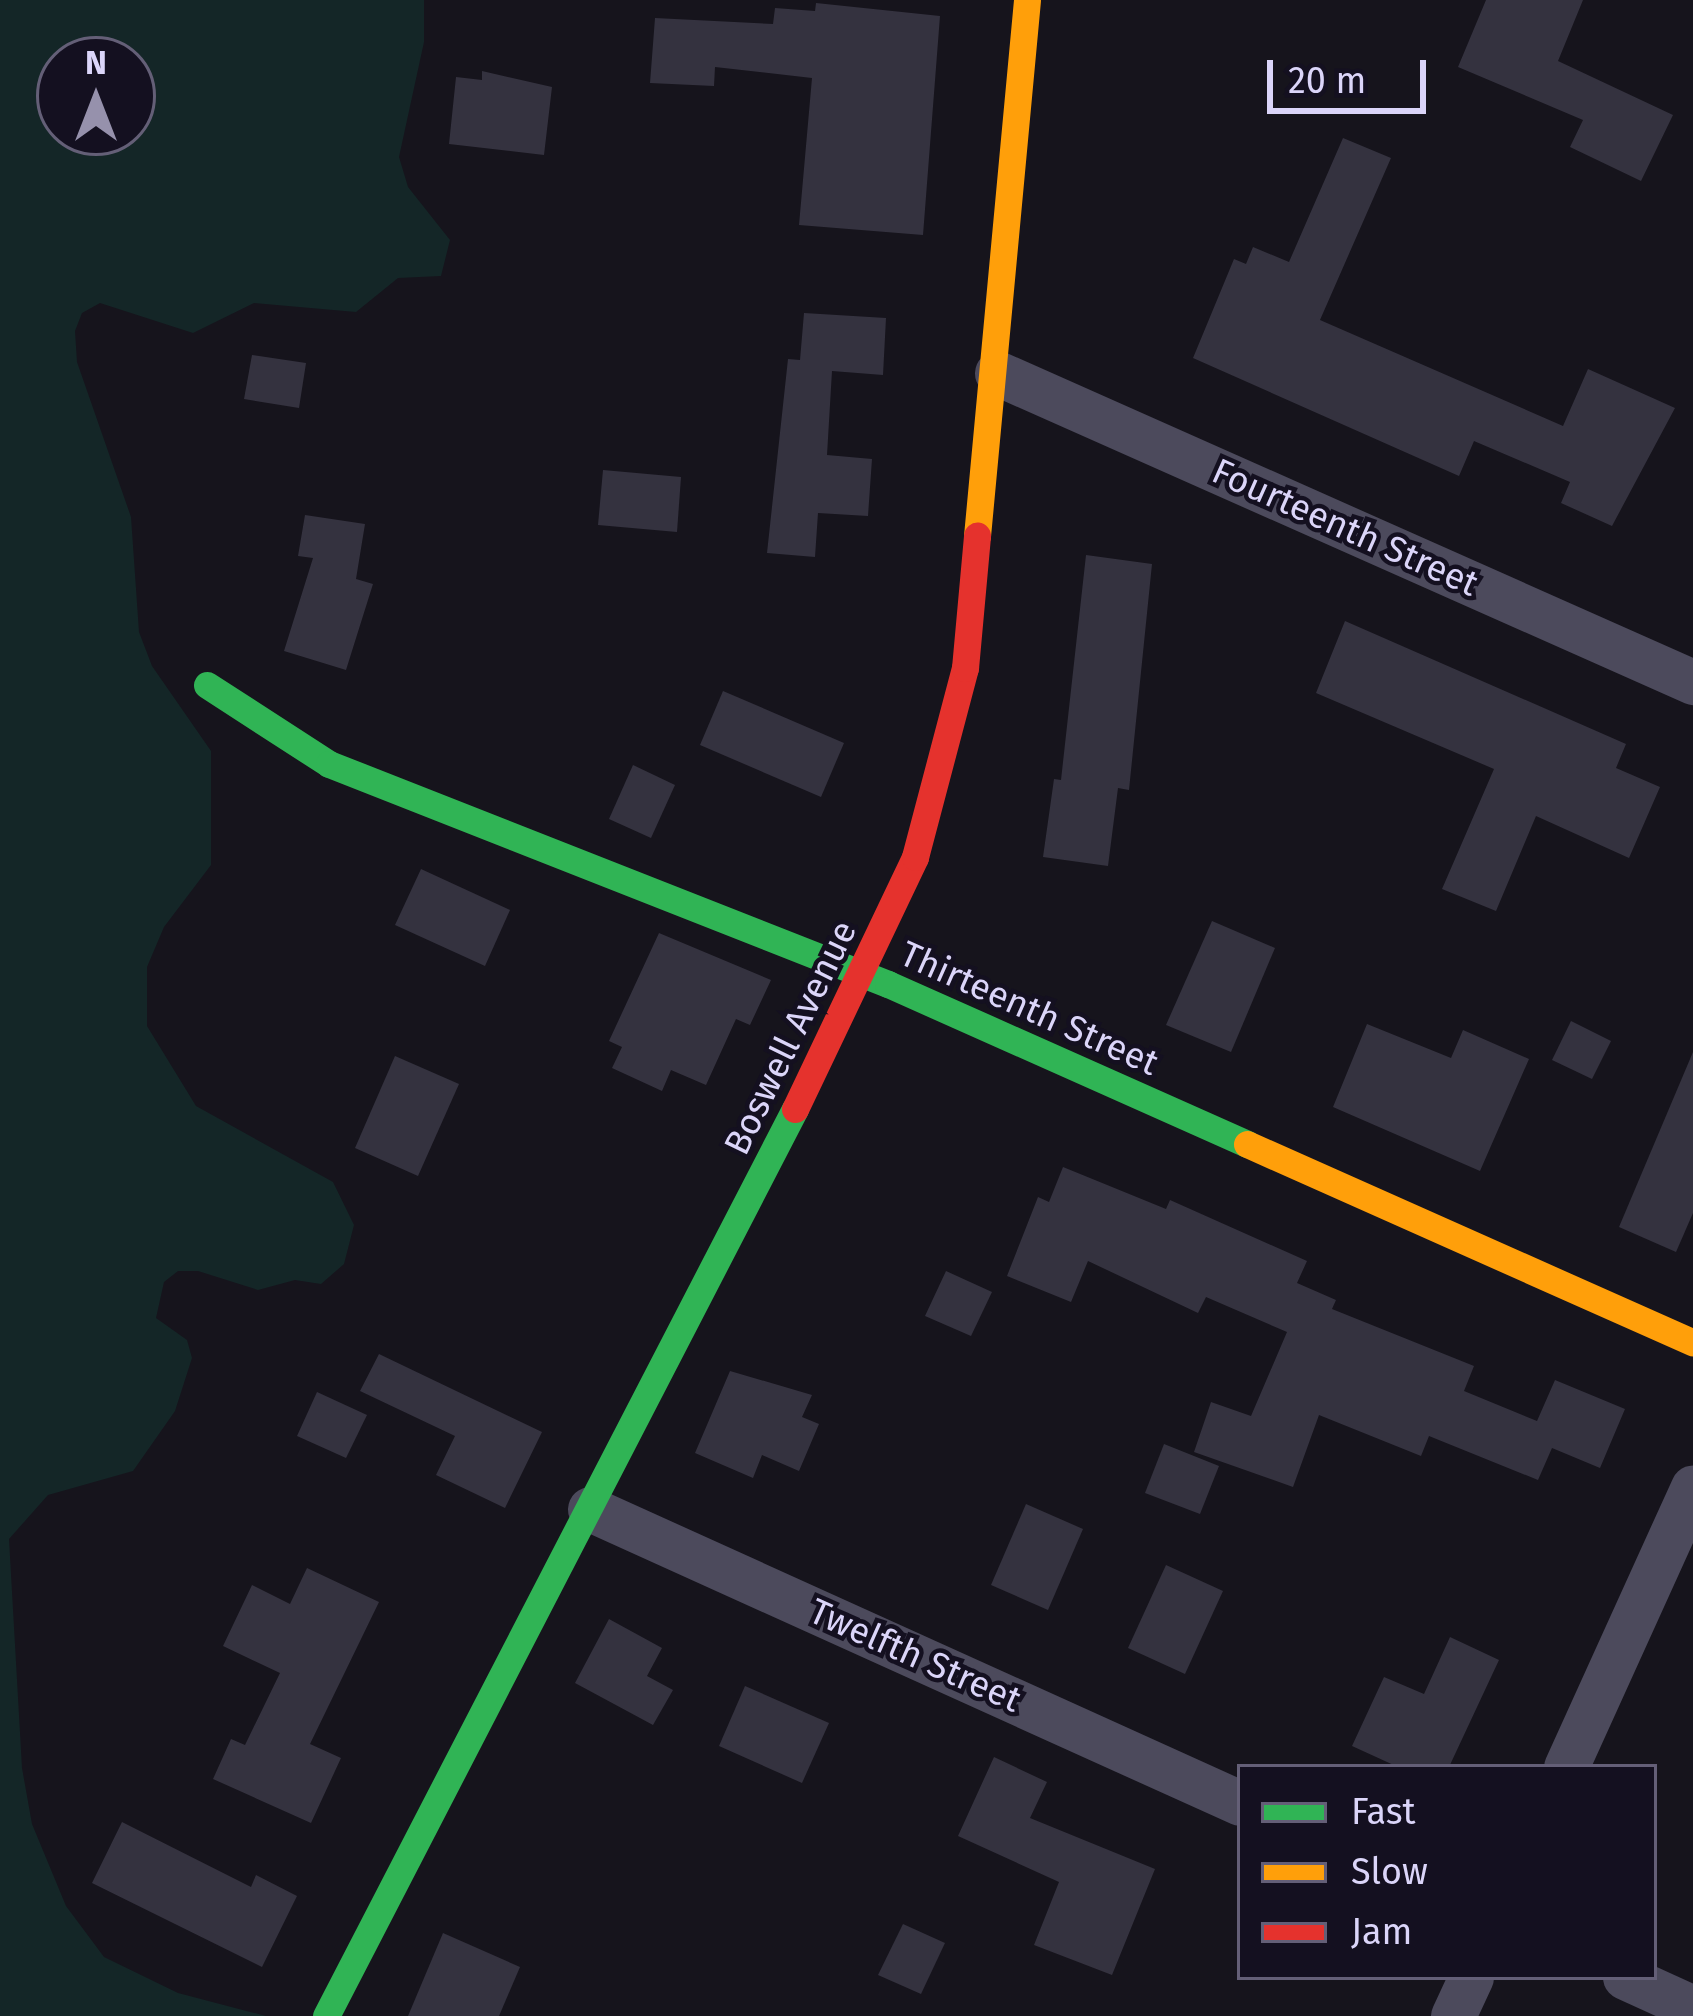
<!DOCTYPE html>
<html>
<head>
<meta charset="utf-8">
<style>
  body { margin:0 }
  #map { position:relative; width:1693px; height:2016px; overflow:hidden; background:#16141c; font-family:"Fira Sans",sans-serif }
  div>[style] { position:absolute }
  .green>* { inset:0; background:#142627 }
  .building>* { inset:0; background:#34323f }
  .street>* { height:45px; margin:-22.5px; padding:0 22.5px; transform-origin:22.5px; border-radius:22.5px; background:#4c4a5c }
  .fast>* { height:27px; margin:-13.5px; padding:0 13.5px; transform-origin:13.5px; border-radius:13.5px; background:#30b455 }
  .slow>* { height:27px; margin:-13.5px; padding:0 13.5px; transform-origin:13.5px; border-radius:13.5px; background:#ff9f0a }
  .jam>* { height:27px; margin:-13.5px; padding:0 13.5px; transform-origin:13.5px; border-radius:13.5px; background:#e5322d }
  span { translate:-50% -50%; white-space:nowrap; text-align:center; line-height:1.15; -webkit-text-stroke:9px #141020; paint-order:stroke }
  .street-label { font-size:36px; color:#dbd5f9 }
  .legend { position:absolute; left:1237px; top:1764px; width:420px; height:216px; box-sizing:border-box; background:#141020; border:3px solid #645f77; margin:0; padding:15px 21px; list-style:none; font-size:36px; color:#dbd5f9 }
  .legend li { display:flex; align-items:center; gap:24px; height:60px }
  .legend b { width:60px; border:3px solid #645f77 }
  .north { position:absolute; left:36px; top:36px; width:120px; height:120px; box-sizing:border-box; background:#141020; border:3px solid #645f77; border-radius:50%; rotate:0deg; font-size:33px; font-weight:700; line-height:48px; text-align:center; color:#dbd5f9 }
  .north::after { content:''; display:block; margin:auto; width:42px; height:54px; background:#9691ac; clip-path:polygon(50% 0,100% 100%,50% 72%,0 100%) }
  .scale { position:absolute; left:1267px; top:60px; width:159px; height:54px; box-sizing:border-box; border:6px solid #dbd5f9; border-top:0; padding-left:15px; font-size:36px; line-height:42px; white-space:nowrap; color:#dbd5f9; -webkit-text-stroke:9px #141020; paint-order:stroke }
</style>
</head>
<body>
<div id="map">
  <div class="green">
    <div style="clip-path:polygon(evenodd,0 0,424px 0,424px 42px,399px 157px,408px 187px,450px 240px,441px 276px,398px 278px,356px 312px,254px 303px,193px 333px,100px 303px,82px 313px,75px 331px,77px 362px,131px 517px,139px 632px,152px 666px,211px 751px,211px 865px,164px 927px,147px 967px,147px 1026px,196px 1106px,333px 1182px,354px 1225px,344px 1264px,321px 1284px,295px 1280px,258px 1290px,198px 1271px,178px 1271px,164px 1282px,156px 1318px,187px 1340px,192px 1358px,175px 1411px,133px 1471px,48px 1495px,9px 1539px,22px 1768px,32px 1824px,66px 1906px,104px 1957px,178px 1993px,266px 2016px,0 2016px,0 0,60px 60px,132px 60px,132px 132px,60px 132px,60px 60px)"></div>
  </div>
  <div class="building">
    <div style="clip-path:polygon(1486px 0,1583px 0,1558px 61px,1673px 115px,1641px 181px,1570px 147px,1583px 120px,1458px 67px)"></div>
    <div style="clip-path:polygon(816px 3px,940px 16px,923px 235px,799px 225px,812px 78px,715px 67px,714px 86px,650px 83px,655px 18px,773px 24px,775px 8px,815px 11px)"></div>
    <div style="clip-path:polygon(482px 71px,552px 87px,544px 155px,449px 144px,456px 77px,482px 80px)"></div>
    <div style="clip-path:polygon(1343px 138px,1391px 158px,1320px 320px,1563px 426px,1588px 369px,1675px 408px,1612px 526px,1561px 503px,1570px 482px,1474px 441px,1459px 476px,1193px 358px,1234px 259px,1246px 264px,1253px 247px,1289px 262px)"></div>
    <div style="clip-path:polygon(804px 313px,886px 318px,883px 375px,832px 371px,827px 455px,872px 459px,868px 516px,818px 513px,815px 557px,767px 553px,788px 359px,800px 360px)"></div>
    <div style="clip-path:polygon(252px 355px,306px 363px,299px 408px,244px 399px)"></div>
    <div style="clip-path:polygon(603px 470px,681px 477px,677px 532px,598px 525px)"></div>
    <div style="clip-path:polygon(305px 515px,365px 524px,356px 579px,373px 584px,346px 670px,284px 651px,313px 558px,298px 556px)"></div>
    <div style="clip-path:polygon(1086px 555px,1152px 564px,1129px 790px,1118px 788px,1108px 866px,1043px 857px,1054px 779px,1061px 780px)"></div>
    <div style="clip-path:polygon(1345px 621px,1626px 744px,1616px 768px,1660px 787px,1629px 858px,1536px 816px,1496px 911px,1442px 889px,1494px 769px,1316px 693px)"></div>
    <div style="clip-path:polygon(723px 691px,844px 743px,821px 797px,700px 745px)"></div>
    <div style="clip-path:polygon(633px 765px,675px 785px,651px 838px,609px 819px)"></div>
    <div style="clip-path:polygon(421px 869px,510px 910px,485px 966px,395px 925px)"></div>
    <div style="clip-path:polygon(1212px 921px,1275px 948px,1231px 1052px,1166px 1025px)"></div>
    <div style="clip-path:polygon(659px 933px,771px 980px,750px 1025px,736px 1019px,706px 1085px,671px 1070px,662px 1091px,612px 1068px,622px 1047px,609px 1041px)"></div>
    <div style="clip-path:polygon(1571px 1021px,1611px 1041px,1592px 1079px,1552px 1060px)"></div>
    <div style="clip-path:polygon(1367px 1024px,1451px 1058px,1463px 1030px,1529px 1059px,1480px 1171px,1333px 1107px)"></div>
    <div style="clip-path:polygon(1693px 1052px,1693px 1213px,1676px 1252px,1619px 1227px)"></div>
    <div style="clip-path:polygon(395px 1056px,459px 1084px,418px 1176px,355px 1148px)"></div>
    <div style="clip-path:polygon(1063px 1167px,1166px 1209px,1170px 1200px,1307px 1261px,1297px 1283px,1336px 1300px,1332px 1309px,1474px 1366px,1464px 1391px,1537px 1421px,1555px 1380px,1625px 1409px,1600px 1468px,1552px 1448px,1538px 1480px,1429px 1436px,1421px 1456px,1319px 1415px,1293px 1487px,1194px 1452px,1211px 1402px,1251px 1416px,1287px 1332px,1206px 1297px,1198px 1313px,1088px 1261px,1071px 1302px,1007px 1276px,1038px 1197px,1049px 1202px)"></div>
    <div style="clip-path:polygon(946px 1271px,992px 1292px,971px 1336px,925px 1316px)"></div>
    <div style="clip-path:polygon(379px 1354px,542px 1432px,505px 1508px,436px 1475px,455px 1436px,360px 1391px)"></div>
    <div style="clip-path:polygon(730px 1371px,812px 1395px,802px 1417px,819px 1424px,799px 1471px,762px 1455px,753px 1478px,695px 1453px)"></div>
    <div style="clip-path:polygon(317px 1392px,367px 1415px,346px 1458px,297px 1436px)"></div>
    <div style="clip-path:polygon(1164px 1444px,1219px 1466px,1200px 1514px,1145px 1493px)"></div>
    <div style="clip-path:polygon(1026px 1504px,1083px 1529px,1048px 1610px,991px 1585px)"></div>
    <div style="clip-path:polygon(1166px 1565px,1223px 1591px,1185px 1674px,1128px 1648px)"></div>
    <div style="clip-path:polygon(307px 1568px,379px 1602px,310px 1744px,341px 1758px,311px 1823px,213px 1779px,231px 1739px,245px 1745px,280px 1673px,223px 1646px,252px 1585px,290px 1604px)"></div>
    <div style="clip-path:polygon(609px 1619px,662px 1648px,647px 1676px,673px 1690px,653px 1725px,575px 1683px)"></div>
    <div style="clip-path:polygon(1450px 1637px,1499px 1660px,1449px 1767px,1398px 1767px,1352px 1746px,1384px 1677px,1424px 1694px)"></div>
    <div style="clip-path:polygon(745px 1686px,829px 1723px,802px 1783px,719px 1746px)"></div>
    <div style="clip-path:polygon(994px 1757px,1047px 1782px,1030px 1818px,1155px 1869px,1112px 1975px,1034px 1945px,1059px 1882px,958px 1836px)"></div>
    <div style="clip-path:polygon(122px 1822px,251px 1887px,256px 1875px,297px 1896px,262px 1967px,92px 1883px)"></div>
    <div style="clip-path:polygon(903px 1924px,945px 1943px,921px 1994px,878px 1975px)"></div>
    <div style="clip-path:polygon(443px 1933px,520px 1967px,499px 2016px,408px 2016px)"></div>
  </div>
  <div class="street">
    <div style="left:997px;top:373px;width:762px;rotate:23.94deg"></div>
    <div style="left:590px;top:1509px;width:713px;rotate:24.34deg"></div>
    <div style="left:1566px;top:1767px;width:307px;rotate:-65.6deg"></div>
    <div style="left:1625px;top:1977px;width:75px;rotate:24.5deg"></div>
    <div style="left:1453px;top:2016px;width:43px;rotate:-65.2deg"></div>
  </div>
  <div class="fast">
    <div style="left:207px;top:685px;width:145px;rotate:32.9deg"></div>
    <div style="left:329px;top:764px;width:601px;rotate:21.48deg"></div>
    <div style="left:888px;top:984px;width:393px;rotate:24deg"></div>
    <div style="left:326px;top:2016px;width:1021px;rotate:-62.66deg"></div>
  </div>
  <div class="slow">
    <div style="left:977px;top:536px;width:538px;rotate:-84.67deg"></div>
    <div style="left:1247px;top:1144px;width:488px;rotate:24deg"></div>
  </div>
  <div class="jam">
    <div style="left:795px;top:1109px;width:279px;rotate:-64.5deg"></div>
    <div style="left:915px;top:857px;width:196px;rotate:-75.2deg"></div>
    <div style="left:965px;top:668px;width:133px;rotate:-84.8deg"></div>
  </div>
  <div class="street-label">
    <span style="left:1345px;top:528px;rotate:24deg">Fourteenth Street</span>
    <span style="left:1029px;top:1009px;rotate:24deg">Thirteenth Street</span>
    <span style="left:791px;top:1038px;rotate:-64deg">Boswell Avenue</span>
    <span style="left:915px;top:1656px;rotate:24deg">Twelfth Street</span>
  </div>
  <ul class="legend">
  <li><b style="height:15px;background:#30b455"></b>Fast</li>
  <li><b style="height:15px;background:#ff9f0a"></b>Slow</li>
  <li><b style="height:15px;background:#e5322d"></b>Jam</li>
  </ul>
  <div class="north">N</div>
  <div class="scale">20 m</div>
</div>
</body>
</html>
